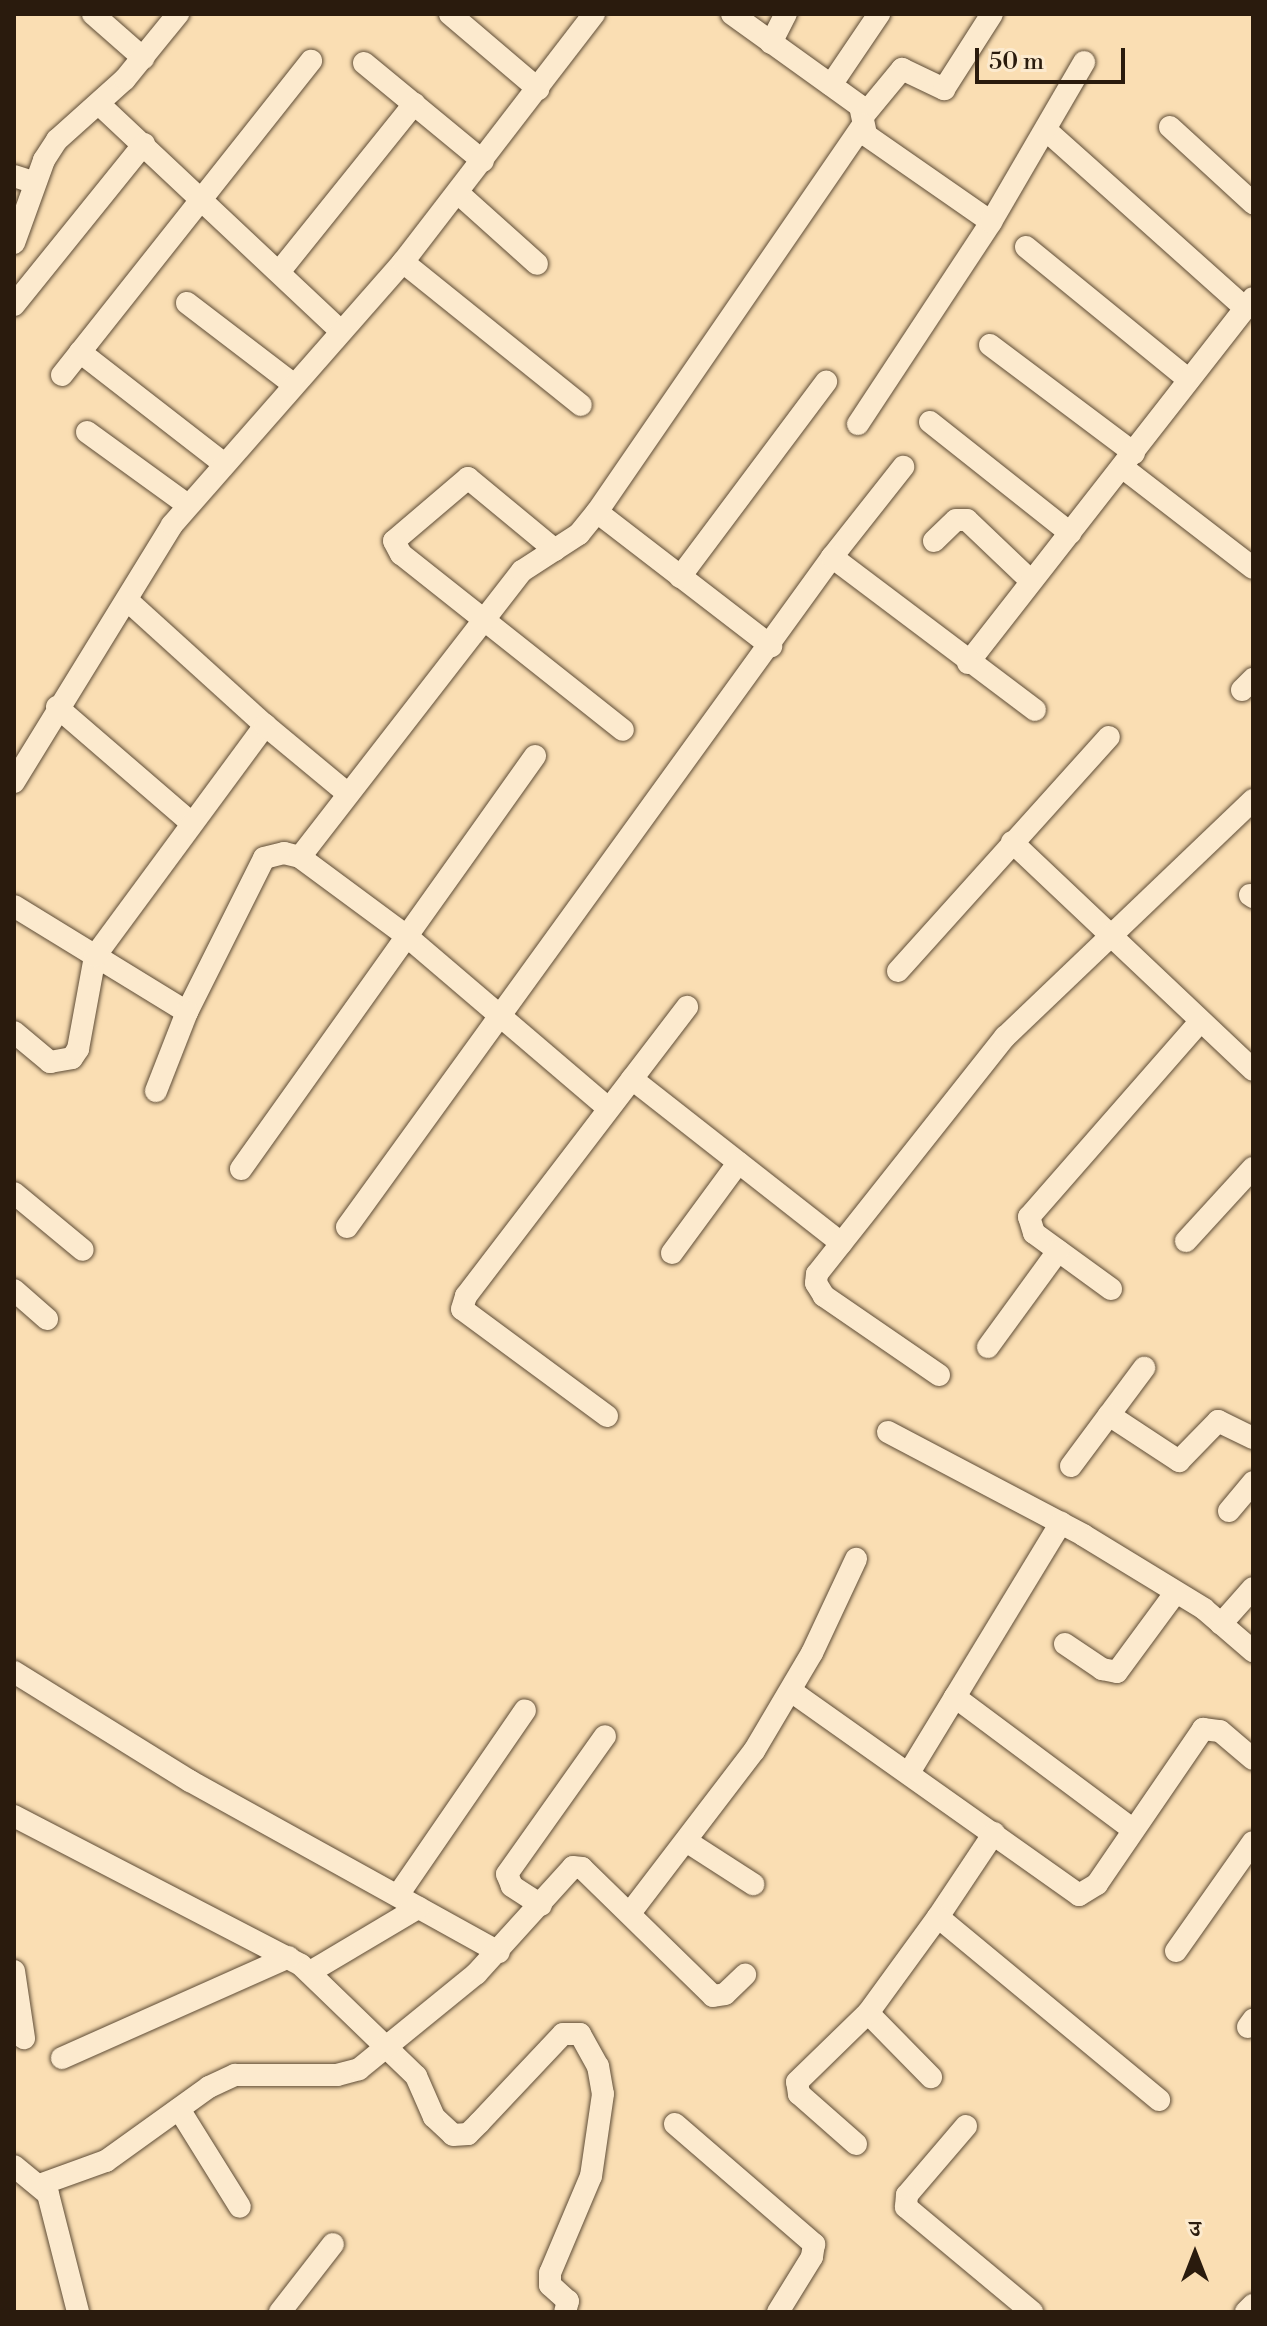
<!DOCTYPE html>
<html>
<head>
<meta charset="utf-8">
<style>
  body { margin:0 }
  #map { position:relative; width:1267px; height:2326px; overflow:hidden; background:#fadeb3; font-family:"Libre Bodoni","Noto Serif Devanagari",serif }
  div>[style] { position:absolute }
  .roads { filter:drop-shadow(0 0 2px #5e4c36) drop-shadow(0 0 2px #5e4c36) }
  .street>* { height:22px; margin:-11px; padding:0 11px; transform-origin:11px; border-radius:11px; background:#fceace }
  span { translate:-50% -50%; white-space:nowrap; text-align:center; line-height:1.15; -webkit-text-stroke:8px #fceace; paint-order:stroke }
  .frame { position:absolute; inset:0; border:16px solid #2a1b0d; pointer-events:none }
  .north { position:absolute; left:1155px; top:2214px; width:80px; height:80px; -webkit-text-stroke:6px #fceace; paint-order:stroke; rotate:0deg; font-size:22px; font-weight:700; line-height:32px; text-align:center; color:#2a1b0d }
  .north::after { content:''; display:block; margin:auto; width:28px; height:36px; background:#2a1b0d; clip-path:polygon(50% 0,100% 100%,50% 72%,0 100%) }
  .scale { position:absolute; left:975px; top:48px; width:150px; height:36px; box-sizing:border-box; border:4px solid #2a1b0d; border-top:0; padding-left:10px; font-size:24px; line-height:28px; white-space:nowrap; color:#2a1b0d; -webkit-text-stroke:6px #fceace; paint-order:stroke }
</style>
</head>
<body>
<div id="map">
  <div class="roads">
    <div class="street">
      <div style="left:93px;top:14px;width:67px;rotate:41.3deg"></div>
      <div style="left:450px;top:14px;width:116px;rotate:40.4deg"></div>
      <div style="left:732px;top:14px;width:158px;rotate:35.7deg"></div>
      <div style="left:860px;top:106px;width:30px;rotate:78deg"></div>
      <div style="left:866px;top:135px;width:152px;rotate:34.8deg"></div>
      <div style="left:771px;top:43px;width:33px;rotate:-63deg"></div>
      <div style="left:364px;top:63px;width:154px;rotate:39.5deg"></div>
      <div style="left:831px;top:85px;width:86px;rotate:-55.9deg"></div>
      <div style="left:99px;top:104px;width:330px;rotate:43.2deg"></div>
      <div style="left:864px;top:115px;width:60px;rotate:-50.4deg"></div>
      <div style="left:902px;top:69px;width:47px;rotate:25.5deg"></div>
      <div style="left:944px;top:89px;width:89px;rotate:-57.4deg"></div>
      <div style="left:1170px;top:127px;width:113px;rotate:42.5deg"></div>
      <div style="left:1047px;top:131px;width:266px;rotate:41.8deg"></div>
      <div style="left:14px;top:176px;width:22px;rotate:18deg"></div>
      <div style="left:458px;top:193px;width:106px;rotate:41.9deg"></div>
      <div style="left:14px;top:243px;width:88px;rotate:-70.1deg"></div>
      <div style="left:44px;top:160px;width:24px;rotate:-57deg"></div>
      <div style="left:57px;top:140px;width:91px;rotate:-41.9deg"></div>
      <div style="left:125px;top:79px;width:84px;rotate:-50.8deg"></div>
      <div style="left:1026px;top:247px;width:210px;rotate:39.2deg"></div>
      <div style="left:403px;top:262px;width:228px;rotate:38.8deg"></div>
      <div style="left:279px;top:272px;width:216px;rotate:-51.2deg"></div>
      <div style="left:187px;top:303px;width:133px;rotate:37.4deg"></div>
      <div style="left:14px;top:305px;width:207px;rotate:-51.1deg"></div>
      <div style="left:990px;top:345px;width:180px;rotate:36.9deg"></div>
      <div style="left:80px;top:352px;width:181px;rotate:37.8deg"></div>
      <div style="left:62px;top:375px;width:401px;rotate:-51.6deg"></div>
      <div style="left:930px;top:422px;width:179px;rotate:38.4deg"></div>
      <div style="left:858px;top:424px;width:242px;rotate:-56.6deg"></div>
      <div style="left:991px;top:222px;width:185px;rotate:-59.8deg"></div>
      <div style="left:87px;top:432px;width:125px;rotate:35.9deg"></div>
      <div style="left:1122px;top:467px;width:165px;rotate:37.6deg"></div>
      <div style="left:597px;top:512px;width:220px;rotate:37.6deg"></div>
      <div style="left:934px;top:541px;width:30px;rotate:-44deg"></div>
      <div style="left:956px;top:520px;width:11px"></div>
      <div style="left:967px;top:520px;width:88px;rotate:43.6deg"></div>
      <div style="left:555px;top:550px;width:113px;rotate:-140.4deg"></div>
      <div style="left:468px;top:478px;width:97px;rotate:139.6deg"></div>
      <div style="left:394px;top:541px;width:15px;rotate:62deg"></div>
      <div style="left:401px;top:554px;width:283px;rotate:38.4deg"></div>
      <div style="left:832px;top:557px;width:115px;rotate:-51.7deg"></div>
      <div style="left:680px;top:577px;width:244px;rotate:-53.2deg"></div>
      <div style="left:127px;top:600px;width:186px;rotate:42.2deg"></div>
      <div style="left:968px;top:663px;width:463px;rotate:-52deg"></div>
      <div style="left:1242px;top:690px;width:16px;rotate:-45deg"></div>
      <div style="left:57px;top:707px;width:174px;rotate:40.8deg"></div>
      <div style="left:14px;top:782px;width:302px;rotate:-58.4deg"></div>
      <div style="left:172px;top:525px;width:350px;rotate:-48.7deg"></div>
      <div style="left:403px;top:262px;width:313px;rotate:-52.4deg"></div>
      <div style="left:1012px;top:842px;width:332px;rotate:43.4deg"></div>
      <div style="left:1250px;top:895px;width:4px;rotate:34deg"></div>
      <div style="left:14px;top:906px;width:203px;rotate:31.5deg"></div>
      <div style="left:187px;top:1012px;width:172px;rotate:-63.4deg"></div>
      <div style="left:264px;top:858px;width:21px;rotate:-14deg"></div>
      <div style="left:284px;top:853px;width:16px;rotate:14deg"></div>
      <div style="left:898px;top:971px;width:315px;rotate:-48deg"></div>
      <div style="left:14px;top:1032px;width:47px;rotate:39.8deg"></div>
      <div style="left:50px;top:1062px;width:22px;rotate:-10deg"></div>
      <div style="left:72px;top:1058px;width:11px;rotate:-56deg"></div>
      <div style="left:78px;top:1049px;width:95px;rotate:-79.6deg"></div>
      <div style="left:95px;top:956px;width:287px;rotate:-53.6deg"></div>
      <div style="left:265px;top:725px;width:107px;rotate:39.7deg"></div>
      <div style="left:632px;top:1079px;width:266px;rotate:38.1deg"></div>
      <div style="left:156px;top:1091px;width:85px;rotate:-68.6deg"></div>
      <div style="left:608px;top:1108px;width:263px;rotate:-139.5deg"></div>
      <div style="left:408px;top:937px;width:134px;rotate:-143.5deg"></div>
      <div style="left:300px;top:857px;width:362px;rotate:-52.2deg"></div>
      <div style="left:522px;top:571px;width:68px;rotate:-33deg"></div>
      <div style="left:579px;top:534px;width:28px;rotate:-51deg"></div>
      <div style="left:597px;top:512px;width:470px;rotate:-55.5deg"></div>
      <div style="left:241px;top:1169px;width:507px;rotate:-54.55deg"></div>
      <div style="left:14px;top:1193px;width:89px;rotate:39.6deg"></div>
      <div style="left:347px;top:1227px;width:827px;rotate:-54.1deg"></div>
      <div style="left:832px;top:557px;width:254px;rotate:37deg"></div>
      <div style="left:1186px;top:1241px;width:99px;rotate:-47.5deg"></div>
      <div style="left:672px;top:1253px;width:112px;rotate:-53.7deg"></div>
      <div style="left:1111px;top:1289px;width:95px;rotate:-144deg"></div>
      <div style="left:1034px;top:1233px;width:17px;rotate:-107deg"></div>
      <div style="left:1029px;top:1217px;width:259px;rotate:-48.8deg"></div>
      <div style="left:14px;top:1290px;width:44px;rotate:41.3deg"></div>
      <div style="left:988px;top:1347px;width:119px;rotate:-53.9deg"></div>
      <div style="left:939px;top:1375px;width:140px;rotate:-145.5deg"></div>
      <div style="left:824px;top:1296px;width:15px;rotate:-122deg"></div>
      <div style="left:816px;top:1283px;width:9px;rotate:-84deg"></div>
      <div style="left:817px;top:1274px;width:303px;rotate:-51.6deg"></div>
      <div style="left:1005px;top:1037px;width:343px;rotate:-43.7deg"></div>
      <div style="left:1109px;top:1415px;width:59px;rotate:-53.3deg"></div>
      <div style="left:607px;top:1416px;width:180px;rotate:-143.6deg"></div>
      <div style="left:462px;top:1309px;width:14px;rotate:-73deg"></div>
      <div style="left:466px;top:1296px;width:364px;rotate:-52.6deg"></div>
      <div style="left:888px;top:1432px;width:221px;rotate:27.8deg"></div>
      <div style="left:1083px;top:1535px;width:142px;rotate:31.4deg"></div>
      <div style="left:1204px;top:1609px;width:65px;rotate:40.6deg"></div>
      <div style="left:1071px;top:1466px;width:64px;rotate:-53.3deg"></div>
      <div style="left:1109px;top:1415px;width:84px;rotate:33.3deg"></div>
      <div style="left:1179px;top:1461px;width:56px;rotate:-45.7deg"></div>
      <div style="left:1218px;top:1421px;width:39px;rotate:26deg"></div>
      <div style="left:1229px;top:1511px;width:38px;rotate:-50deg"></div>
      <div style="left:1221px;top:1624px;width:48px;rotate:-48.4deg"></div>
      <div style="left:1065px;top:1644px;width:45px;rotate:34deg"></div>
      <div style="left:1102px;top:1669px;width:15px;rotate:11deg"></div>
      <div style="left:1117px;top:1672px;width:99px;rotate:-53.6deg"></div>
      <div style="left:14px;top:1672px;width:207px;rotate:31.8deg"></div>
      <div style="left:190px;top:1781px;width:353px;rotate:29deg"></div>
      <div style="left:791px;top:1691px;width:353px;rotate:35.3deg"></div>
      <div style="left:1079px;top:1895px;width:21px;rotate:-31deg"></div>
      <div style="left:1097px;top:1884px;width:188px;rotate:-55.6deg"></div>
      <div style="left:1203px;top:1729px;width:17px;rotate:7deg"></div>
      <div style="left:1220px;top:1731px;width:43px;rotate:40.3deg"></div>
      <div style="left:955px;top:1697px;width:204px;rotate:-58.7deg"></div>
      <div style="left:910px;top:1771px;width:87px;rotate:-58.7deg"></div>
      <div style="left:955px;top:1697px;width:219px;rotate:36.7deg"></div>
      <div style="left:14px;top:1816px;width:323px;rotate:27.4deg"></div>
      <div style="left:301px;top:1965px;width:160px;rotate:44deg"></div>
      <div style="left:416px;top:2076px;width:45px;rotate:66.3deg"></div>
      <div style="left:434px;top:2117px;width:26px;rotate:43deg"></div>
      <div style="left:453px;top:2135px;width:15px;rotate:-4deg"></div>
      <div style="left:468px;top:2134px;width:16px;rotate:-45deg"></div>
      <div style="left:479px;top:2123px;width:122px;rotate:-46.7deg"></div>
      <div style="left:563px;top:2034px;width:17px"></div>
      <div style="left:580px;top:2034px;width:37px;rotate:61deg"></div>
      <div style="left:598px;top:2066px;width:28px;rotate:80deg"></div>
      <div style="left:603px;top:2094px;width:83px;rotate:98.3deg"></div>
      <div style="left:591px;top:2176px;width:105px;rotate:112.9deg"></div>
      <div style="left:550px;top:2273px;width:12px;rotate:90deg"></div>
      <div style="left:550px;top:2285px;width:24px;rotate:42deg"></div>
      <div style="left:568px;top:2301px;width:11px;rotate:105deg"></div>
      <div style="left:686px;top:1841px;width:80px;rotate:32.7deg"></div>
      <div style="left:398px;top:1895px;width:224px;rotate:-55.5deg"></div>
      <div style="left:541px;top:1905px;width:35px;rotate:-147deg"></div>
      <div style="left:512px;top:1886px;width:13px;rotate:-113deg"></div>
      <div style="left:507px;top:1874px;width:169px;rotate:-54.6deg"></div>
      <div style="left:630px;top:1913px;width:204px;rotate:-52.6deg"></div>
      <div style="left:754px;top:1751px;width:114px;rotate:-59.4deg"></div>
      <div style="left:812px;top:1653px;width:104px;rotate:-64.9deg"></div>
      <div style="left:938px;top:1917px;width:101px;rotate:-56.3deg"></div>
      <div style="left:1176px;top:1951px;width:133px;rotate:-54.8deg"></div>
      <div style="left:14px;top:1971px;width:68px;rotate:81.5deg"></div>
      <div style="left:310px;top:1972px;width:126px;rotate:-30.7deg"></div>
      <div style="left:868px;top:2013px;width:90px;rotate:45.5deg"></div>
      <div style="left:1248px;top:2027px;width:9px;rotate:-54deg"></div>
      <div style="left:62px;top:2058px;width:248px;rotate:-24deg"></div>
      <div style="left:179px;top:2109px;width:115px;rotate:58.1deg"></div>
      <div style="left:675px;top:2124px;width:184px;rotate:40.8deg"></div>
      <div style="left:814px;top:2244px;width:13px;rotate:99deg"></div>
      <div style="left:812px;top:2257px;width:65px;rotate:121.7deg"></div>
      <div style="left:966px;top:2126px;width:91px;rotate:130.5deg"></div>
      <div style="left:907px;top:2195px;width:12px;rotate:95deg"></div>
      <div style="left:906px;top:2207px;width:164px;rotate:39.8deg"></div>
      <div style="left:856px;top:2144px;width:76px;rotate:-138.7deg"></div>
      <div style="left:799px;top:2094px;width:12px;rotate:-99deg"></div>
      <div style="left:797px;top:2082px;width:99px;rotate:-44.2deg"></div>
      <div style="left:868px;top:2013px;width:119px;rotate:-53.9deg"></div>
      <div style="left:938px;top:1917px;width:287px;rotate:39.6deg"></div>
      <div style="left:14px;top:2166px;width:44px;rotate:39.5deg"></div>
      <div style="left:48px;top:2194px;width:122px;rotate:75.7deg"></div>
      <div style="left:42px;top:2184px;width:68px;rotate:-19.8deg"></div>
      <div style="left:106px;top:2161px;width:127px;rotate:-35.7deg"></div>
      <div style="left:209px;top:2087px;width:29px;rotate:-25deg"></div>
      <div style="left:235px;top:2075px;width:102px"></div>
      <div style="left:337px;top:2075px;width:23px;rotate:-15deg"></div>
      <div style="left:359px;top:2069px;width:151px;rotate:-39.1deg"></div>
      <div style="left:476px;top:1974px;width:144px;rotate:-47.8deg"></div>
      <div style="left:573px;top:1867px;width:9px;rotate:6deg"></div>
      <div style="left:582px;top:1868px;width:183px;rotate:44.3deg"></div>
      <div style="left:713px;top:1996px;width:12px;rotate:-9deg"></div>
      <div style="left:725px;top:1994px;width:28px;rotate:-44deg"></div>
      <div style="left:280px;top:2312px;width:86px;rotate:-52.1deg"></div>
      <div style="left:1246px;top:2312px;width:10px;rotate:-45deg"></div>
    </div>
  </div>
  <div class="frame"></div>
  <div class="north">उ</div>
  <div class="scale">50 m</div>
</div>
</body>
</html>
